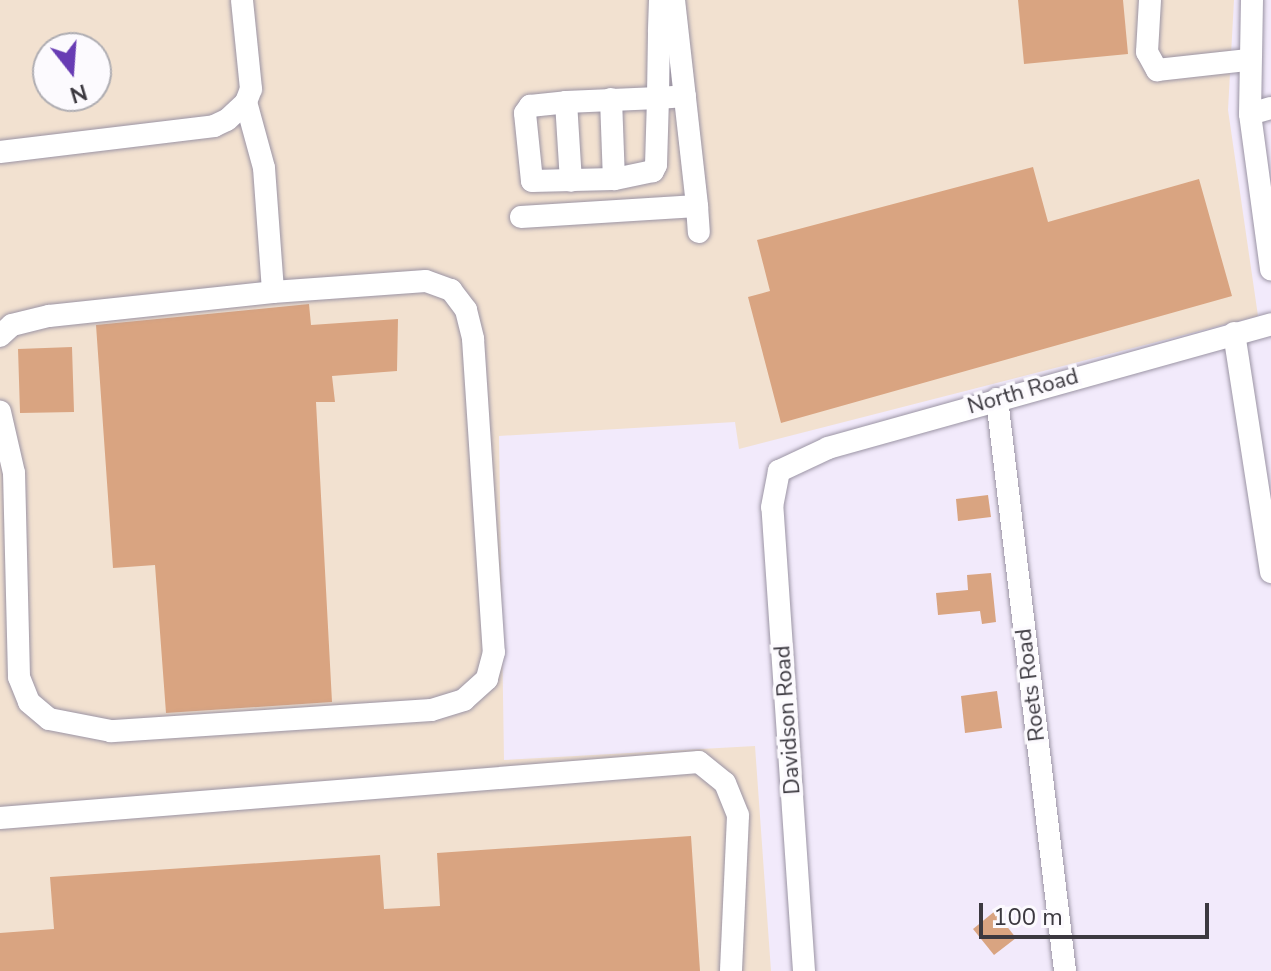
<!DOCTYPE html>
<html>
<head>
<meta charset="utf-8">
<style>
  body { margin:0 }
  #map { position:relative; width:1271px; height:971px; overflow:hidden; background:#f2eafb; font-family:"Nunito Sans",sans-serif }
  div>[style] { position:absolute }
  .industrial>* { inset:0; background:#f2e1d0 }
  .building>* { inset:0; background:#d9a481 }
  .roads { filter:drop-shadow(0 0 2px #9b94a4) drop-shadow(0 0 2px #9b94a4) }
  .minor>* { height:22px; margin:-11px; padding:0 11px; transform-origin:11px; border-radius:11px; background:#fff }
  span { translate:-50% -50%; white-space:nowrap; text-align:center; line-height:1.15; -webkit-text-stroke:7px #fcfafe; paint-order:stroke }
  .street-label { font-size:22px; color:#3c3940 }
  .north { position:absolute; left:32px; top:32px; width:80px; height:80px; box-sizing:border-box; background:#fcfafe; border:2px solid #afadb2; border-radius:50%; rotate:163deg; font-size:22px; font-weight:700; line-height:32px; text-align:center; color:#3c3940 }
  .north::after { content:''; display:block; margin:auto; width:28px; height:36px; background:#683cb4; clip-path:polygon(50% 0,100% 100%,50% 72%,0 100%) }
  .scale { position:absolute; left:979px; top:903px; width:230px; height:36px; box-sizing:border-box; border:4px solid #3c3940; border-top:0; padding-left:10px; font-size:24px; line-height:28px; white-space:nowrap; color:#3c3940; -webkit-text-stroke:6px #fcfafe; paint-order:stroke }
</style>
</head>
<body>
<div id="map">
  <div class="industrial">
    <div style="clip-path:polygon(evenodd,0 0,1234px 0,1228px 110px,1258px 316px,739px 449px,735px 422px,499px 436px,504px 760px,755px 746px,771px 971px,0 971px,0 0,48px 48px,96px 48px,96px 96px,48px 96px,48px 48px)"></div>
  </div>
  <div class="building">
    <div style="clip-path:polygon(1018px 0,1123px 0,1128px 54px,1024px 64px)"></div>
    <div style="clip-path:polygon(1033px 167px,1048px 222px,1199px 179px,1232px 296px,781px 423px,748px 297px,770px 291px,757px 240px)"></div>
    <div style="clip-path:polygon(309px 304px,311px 325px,398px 319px,397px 371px,332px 376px,335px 402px,316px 402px,332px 702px,166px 713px,155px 565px,113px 568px,96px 325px)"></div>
    <div style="clip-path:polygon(72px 347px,74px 412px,20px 413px,18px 349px)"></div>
    <div style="clip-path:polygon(988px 495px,991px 517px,958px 521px,956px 499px)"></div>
    <div style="clip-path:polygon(991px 573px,996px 622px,982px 624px,980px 611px,938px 615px,936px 593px,968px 590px,967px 575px)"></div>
    <div style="clip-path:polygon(997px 691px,1002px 728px,965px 733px,961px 696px)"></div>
    <div style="clip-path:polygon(691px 836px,700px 971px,0 971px,0 933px,54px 929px,50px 877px,380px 855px,384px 909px,440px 906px,437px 853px)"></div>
    <div style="clip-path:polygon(995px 911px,1016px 938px,994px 955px,973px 929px)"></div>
  </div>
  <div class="roads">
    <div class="minor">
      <div style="left:660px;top:0;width:32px;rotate:92deg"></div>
      <div style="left:659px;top:32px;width:66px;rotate:90.9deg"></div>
      <div style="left:658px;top:98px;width:67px;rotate:91.7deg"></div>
      <div style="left:656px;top:165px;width:7px;rotate:117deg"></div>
      <div style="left:653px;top:171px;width:40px;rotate:168deg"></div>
      <div style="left:614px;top:179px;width:82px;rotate:178.6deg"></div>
      <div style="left:532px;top:181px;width:68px;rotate:-95.9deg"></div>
      <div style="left:525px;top:113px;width:9px;rotate:-54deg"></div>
      <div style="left:530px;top:106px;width:36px;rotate:-6deg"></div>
      <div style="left:566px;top:102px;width:92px;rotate:-2.5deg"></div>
      <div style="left:658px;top:98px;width:27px;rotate:-4deg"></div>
      <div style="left:674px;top:0;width:207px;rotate:83.6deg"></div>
      <div style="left:1150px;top:0;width:52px;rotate:93.3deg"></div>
      <div style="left:1147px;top:52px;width:21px;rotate:61deg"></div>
      <div style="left:1157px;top:70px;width:92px;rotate:-6.3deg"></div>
      <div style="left:1252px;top:0;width:114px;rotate:91deg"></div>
      <div style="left:1250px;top:114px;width:157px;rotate:82.3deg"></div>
      <div style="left:611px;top:99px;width:80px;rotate:87.9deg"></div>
      <div style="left:246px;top:102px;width:68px;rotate:74.7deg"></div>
      <div style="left:264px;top:168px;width:124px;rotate:85.8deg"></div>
      <div style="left:566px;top:102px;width:79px;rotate:86.4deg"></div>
      <div style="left:1250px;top:114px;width:22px;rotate:-16deg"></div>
      <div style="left:0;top:152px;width:216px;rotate:-6.9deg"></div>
      <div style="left:214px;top:126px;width:14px;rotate:-25deg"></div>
      <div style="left:227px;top:120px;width:26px;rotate:-43deg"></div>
      <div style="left:246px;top:102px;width:14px;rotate:-69deg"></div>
      <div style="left:251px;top:89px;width:89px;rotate:-95.8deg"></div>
      <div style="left:521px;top:217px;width:176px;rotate:-3.6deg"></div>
      <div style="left:697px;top:206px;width:26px;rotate:86deg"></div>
      <div style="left:1234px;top:333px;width:242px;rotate:81.2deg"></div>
      <div style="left:0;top:336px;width:16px;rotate:-43deg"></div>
      <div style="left:12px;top:325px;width:38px;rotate:-14deg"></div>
      <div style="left:49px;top:316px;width:225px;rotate:-6.1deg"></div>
      <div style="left:273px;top:292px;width:153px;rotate:-4.1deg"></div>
      <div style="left:426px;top:281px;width:27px;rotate:20deg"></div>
      <div style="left:451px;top:290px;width:25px;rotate:53deg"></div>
      <div style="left:466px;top:310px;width:30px;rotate:76deg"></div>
      <div style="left:473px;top:339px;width:314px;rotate:86.2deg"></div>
      <div style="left:494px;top:652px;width:28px;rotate:105deg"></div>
      <div style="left:487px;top:679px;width:31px;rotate:138deg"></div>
      <div style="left:464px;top:700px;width:34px;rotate:163deg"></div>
      <div style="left:431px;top:710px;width:321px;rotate:176.2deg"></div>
      <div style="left:111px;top:731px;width:63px;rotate:-169deg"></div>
      <div style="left:49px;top:719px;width:26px;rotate:-140deg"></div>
      <div style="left:29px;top:702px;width:27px;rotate:-112deg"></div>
      <div style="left:19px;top:677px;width:204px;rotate:-91.4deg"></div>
      <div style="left:14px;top:473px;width:63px;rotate:-102.9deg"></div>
      <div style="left:997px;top:399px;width:576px;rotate:83.22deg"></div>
      <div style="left:0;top:818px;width:701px;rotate:-4.58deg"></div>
      <div style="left:699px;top:762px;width:33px;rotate:39deg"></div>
      <div style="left:725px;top:783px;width:35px;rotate:68deg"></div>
      <div style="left:738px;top:816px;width:155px;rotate:92.6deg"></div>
      <div style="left:804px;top:971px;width:465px;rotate:-93.9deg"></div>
      <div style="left:772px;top:507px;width:37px;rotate:-79deg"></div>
      <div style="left:779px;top:471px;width:54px;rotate:-25.1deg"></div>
      <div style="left:828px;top:448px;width:460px;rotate:-15.6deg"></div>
    </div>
  </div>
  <div class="street-label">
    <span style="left:1023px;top:392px;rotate:-16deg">North Road</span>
    <span style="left:1031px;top:685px;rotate:-97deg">Roets Road</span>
    <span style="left:788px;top:720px;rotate:-94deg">Davidson Road</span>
  </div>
  <div class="north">N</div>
  <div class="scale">100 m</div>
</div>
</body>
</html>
